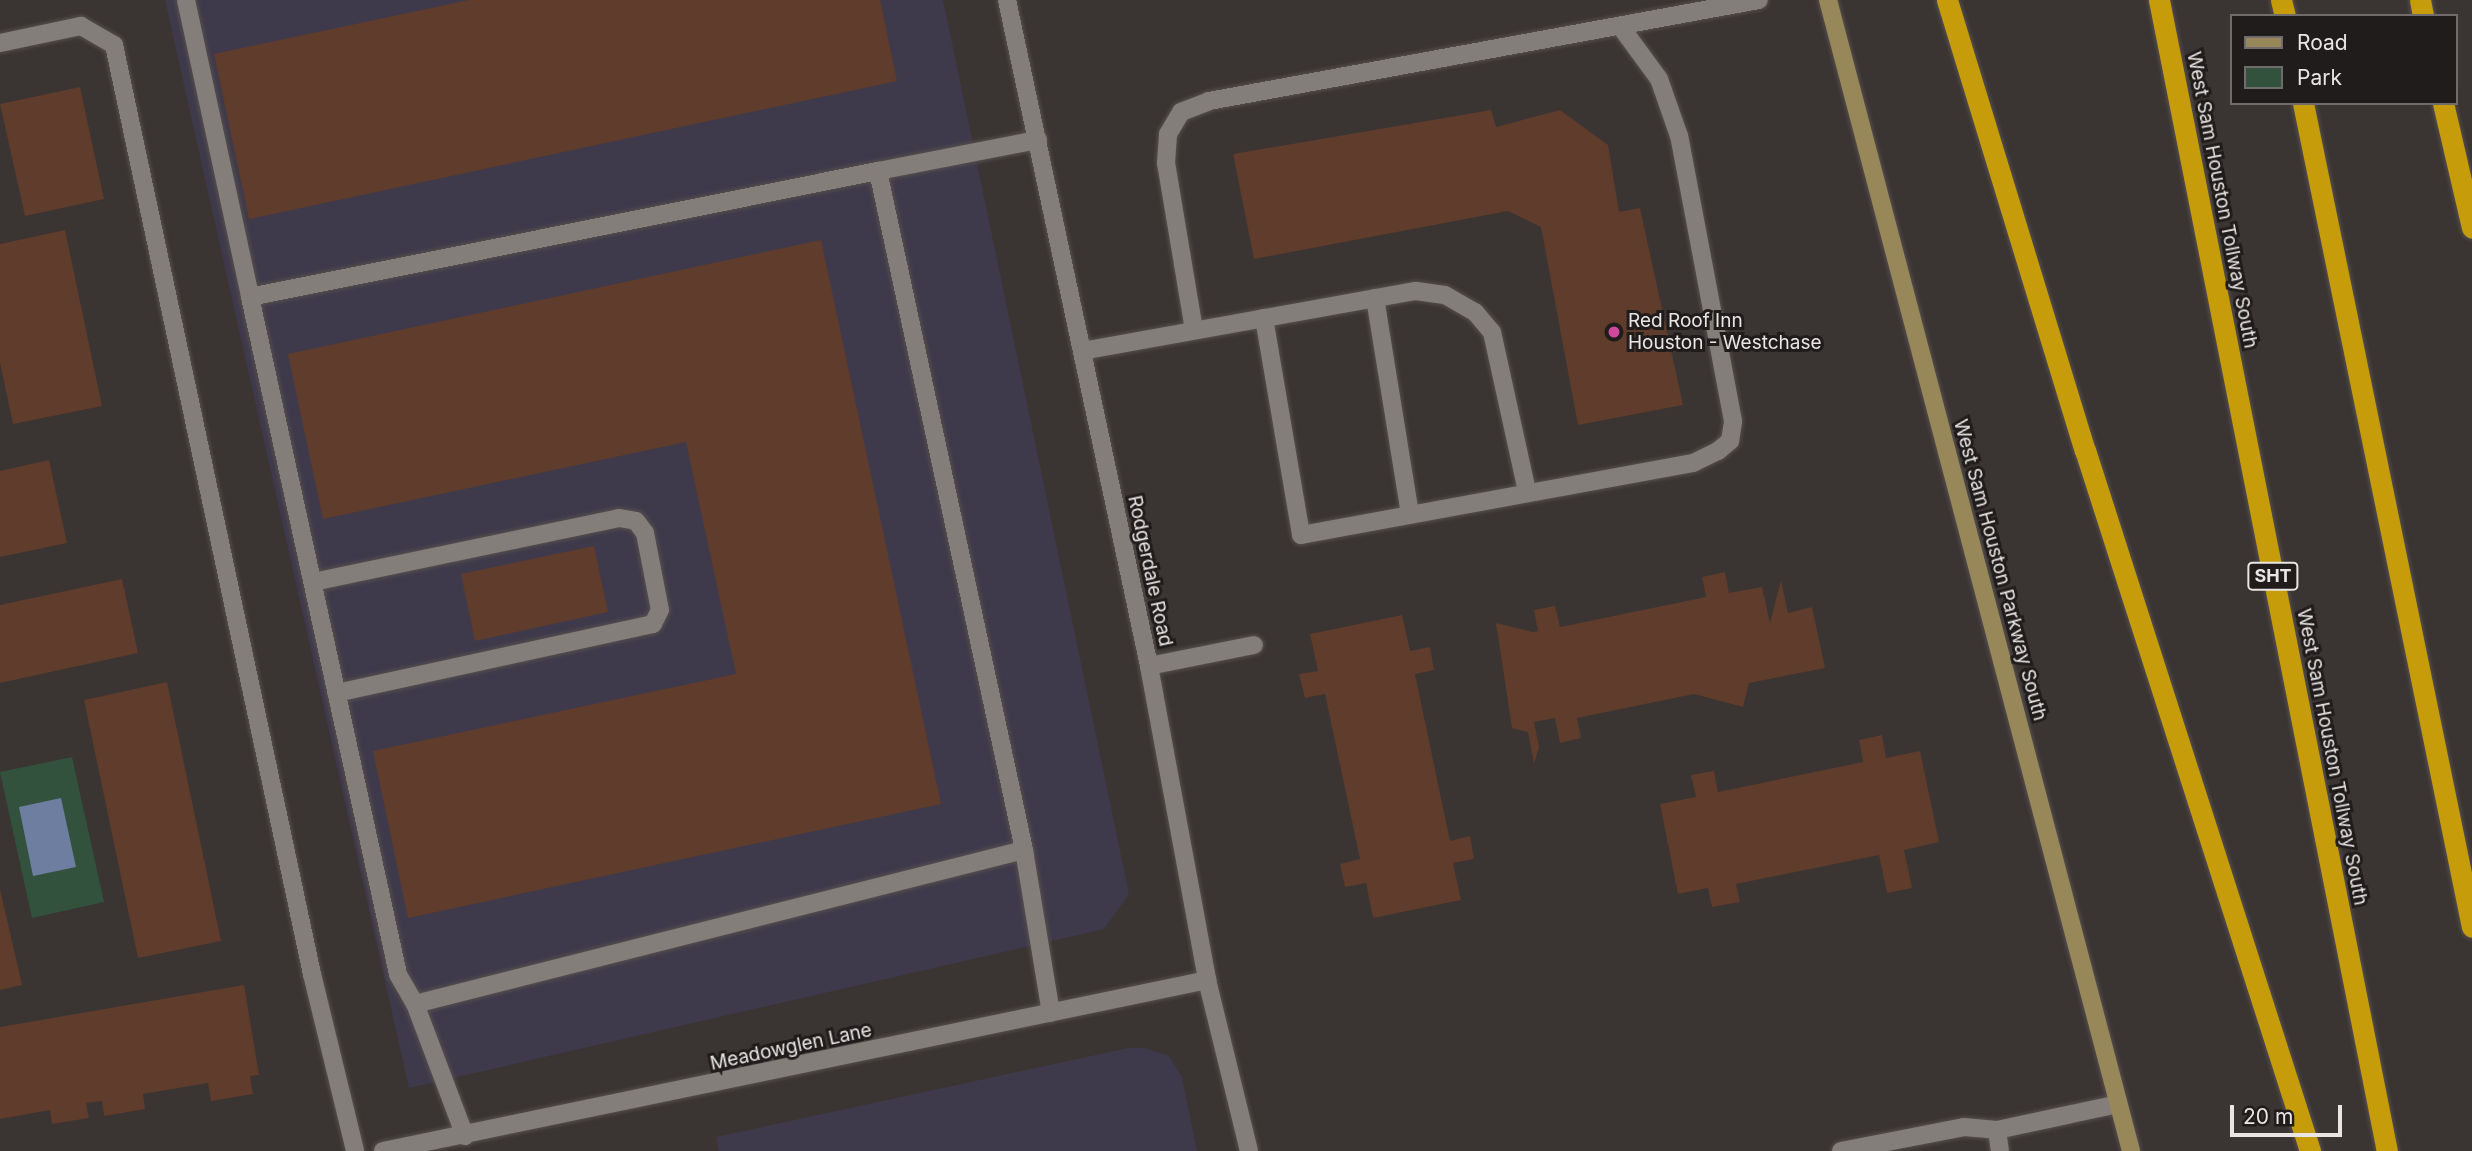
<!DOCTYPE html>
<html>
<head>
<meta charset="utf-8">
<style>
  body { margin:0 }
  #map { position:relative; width:2472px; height:1151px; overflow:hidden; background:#3a3432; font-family:Inter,sans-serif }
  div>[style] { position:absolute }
  .commercial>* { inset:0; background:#3f3a4b }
  .green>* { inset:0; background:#33523d }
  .water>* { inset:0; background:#6d7ea0 }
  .building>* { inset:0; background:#5f3c2b }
  .roads { filter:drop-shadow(0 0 2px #55504e) drop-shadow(0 0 2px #55504e) }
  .service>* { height:18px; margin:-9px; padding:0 9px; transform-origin:9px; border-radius:9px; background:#847e7b }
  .tertiary>* { height:18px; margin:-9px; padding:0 9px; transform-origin:9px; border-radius:9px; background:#847e7b }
  .secondary>* { height:18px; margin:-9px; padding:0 9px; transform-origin:9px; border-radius:9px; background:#988759 }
  .motorway>* { height:21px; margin:-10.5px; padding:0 10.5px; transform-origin:10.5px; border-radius:10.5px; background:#c69c0b }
  .dots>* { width:19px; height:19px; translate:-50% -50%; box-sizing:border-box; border:4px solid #1f1c1b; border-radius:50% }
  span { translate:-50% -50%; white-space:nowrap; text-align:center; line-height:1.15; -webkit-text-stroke:6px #1f1c1b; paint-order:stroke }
  .shield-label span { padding:2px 5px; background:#1f1c1b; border:2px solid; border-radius:5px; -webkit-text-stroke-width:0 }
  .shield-label { font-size:18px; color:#e9e5e4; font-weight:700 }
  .street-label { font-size:19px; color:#e9e5e4 }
  .poi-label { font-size:19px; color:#e9e5e4 }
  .left { translate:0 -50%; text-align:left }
  .legend { position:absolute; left:2230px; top:14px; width:228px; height:91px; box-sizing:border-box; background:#1f1c1b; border:2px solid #706c6b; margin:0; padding:9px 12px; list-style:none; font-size:21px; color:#e9e5e4 }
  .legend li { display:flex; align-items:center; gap:14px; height:35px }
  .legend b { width:35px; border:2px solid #706c6b }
  .scale { position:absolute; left:2230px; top:1105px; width:112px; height:32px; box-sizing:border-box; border:4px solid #e9e5e4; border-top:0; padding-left:9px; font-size:21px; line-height:24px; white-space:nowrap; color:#e9e5e4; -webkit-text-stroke:5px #1f1c1b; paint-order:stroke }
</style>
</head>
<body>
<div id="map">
  <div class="commercial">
    <div style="clip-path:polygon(165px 0,943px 0,1129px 894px,1104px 929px,409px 1088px)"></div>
    <div style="clip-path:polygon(1128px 1048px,1145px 1048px,1169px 1056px,1182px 1077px,1197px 1151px,719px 1151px,716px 1137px)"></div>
  </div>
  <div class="green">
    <div style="clip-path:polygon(72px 757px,104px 902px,32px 918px,0 772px)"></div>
  </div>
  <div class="water">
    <div style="clip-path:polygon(61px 798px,76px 867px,33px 876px,19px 807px)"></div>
  </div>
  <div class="building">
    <div style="clip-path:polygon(469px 0,880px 0,897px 81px,249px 219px,214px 54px)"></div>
    <div style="clip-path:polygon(80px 87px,104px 199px,25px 216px,0 104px)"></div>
    <div style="clip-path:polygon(1491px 110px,1496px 127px,1560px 110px,1608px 145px,1619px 212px,1640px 208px,1683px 405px,1578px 425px,1541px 227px,1508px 211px,1254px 259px,1233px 154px)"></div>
    <div style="clip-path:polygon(65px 230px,102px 406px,13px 424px,0 363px,0 244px)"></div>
    <div style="clip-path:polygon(821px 240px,941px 804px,408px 918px,373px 751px,736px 674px,686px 442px,323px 519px,288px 354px)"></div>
    <div style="clip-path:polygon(49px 460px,67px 543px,0 557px,0 471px)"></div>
    <div style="clip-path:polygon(594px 546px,608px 612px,475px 641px,461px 574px)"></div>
    <div style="clip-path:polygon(1725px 572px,1729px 593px,1762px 587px,1770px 623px,1781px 580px,1788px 613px,1812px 607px,1825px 668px,1749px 683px,1743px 707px,1694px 694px,1577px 718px,1581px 738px,1560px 743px,1555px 718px,1534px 722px,1539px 747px,1534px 764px,1528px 732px,1512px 728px,1496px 623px,1533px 632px,1538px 631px,1534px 610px,1555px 606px,1560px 627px,1706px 597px,1702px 577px)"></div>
    <div style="clip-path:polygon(122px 579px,138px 653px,0 683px,0 605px)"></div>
    <div style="clip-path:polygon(1402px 615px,1410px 651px,1430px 647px,1434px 670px,1415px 674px,1450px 841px,1470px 836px,1474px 859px,1453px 863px,1461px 900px,1373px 918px,1366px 883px,1345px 887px,1340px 864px,1360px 859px,1325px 694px,1305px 698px,1299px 674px,1318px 671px,1310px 634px)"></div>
    <div style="clip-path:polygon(167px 682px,221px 941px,138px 958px,84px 700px)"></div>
    <div style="clip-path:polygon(1882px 735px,1886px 758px,1920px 751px,1939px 842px,1904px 850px,1912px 888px,1887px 893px,1879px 855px,1736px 884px,1740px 902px,1712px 907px,1708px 888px,1678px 894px,1660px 804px,1696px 797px,1691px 775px,1714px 771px,1718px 792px,1863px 762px,1859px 740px)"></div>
    <div style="clip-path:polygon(0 889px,22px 985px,0 990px)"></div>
    <div style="clip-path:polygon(244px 985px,259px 1075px,250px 1076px,253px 1094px,211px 1101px,208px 1083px,143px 1094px,145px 1109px,104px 1116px,102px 1101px,86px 1103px,89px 1118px,52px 1124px,50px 1110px,0 1119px,0 1027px)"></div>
  </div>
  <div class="roads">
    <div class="service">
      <div style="left:186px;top:0;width:304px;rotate:77.8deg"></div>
      <div style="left:0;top:43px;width:83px;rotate:-11.9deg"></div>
      <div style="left:81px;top:26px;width:38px;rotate:30deg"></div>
      <div style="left:114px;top:45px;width:950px;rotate:77.97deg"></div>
      <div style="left:312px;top:974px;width:182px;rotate:76.3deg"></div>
      <div style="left:878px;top:171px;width:163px;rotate:-11deg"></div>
      <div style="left:1375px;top:298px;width:219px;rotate:80.8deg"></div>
      <div style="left:1264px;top:318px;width:220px;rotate:80.3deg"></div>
      <div style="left:1301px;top:535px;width:399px;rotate:-10.4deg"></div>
      <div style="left:1693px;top:463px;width:28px;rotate:-26deg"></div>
      <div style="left:1718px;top:451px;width:16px;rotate:-40deg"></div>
      <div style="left:1730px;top:441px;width:20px;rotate:-81deg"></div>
      <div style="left:1733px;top:421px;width:290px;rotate:-100.7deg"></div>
      <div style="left:1679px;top:136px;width:60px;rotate:-109.3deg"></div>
      <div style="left:1659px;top:79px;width:64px;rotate:-126.2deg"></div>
      <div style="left:1194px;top:330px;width:169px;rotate:-99.5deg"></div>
      <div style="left:1166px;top:163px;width:29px;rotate:-86deg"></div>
      <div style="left:1168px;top:134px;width:26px;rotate:-59deg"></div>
      <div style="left:1181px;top:112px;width:30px;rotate:-21deg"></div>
      <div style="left:1209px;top:101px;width:559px;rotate:-10.41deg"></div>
      <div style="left:1082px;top:351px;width:339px;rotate:-10.2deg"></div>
      <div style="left:1416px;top:291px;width:29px;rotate:8deg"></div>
      <div style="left:1445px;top:295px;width:34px;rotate:30deg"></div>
      <div style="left:1475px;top:312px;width:26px;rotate:50deg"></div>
      <div style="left:1492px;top:332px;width:163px;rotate:77.6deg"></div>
      <div style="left:313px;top:582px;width:313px;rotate:-11.8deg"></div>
      <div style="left:619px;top:518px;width:17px;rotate:10deg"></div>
      <div style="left:636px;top:521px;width:15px;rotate:53deg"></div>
      <div style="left:645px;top:533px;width:78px;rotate:79deg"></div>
      <div style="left:660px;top:610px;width:16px;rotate:117deg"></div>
      <div style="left:653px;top:624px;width:324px;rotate:167.7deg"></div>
      <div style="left:1149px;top:666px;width:107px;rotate:-11.3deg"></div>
      <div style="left:415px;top:1004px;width:34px;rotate:-120deg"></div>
      <div style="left:398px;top:974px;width:693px;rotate:-102.33deg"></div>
      <div style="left:250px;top:297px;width:641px;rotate:-11.35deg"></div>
      <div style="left:878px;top:171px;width:695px;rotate:77.86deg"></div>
      <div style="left:1024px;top:850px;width:165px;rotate:80.6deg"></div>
      <div style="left:1997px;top:1130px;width:21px;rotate:82deg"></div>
      <div style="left:465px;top:1136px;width:141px;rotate:-110.7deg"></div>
      <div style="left:415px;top:1004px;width:628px;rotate:-14.19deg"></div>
      <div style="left:1841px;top:1151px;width:125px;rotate:-11deg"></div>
      <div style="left:1964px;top:1127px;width:33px;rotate:5deg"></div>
      <div style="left:1997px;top:1130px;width:124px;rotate:-12.1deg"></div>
    </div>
    <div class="tertiary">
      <div style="left:1007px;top:0;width:681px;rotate:77.96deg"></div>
      <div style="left:1149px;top:666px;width:319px;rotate:79.5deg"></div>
      <div style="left:1207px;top:980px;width:176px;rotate:76.2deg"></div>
      <div style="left:383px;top:1151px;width:842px;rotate:-11.72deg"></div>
    </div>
    <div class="secondary">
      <div style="left:1828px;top:0;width:1190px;rotate:75.25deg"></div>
    </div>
    <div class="motorway">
      <div style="left:1947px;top:0;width:471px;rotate:73deg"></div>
      <div style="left:2085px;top:450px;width:736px;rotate:72.2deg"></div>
      <div style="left:2159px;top:0;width:1173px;rotate:78.8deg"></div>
      <div style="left:2281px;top:0;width:16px;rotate:76deg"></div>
      <div style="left:2420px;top:0;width:16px;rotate:79deg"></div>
      <div style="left:2303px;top:103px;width:841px;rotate:78.41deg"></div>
      <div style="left:2443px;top:103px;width:128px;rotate:76.9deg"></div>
    </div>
  </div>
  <div class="dots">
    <div style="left:1614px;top:332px;background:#d1479c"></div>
  </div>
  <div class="shield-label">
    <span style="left:2273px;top:576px">SHT</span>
  </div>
  <div class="street-label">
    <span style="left:2222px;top:200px;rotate:79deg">West Sam Houston Tollway South</span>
    <span style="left:2000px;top:570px;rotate:75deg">West Sam Houston Parkway South</span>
    <span style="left:1150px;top:571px;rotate:78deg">Rodgerdale Road</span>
    <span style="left:2332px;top:757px;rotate:79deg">West Sam Houston Tollway South</span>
    <span style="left:791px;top:1047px;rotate:-12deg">Meadowglen Lane</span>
  </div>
  <div class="poi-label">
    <span class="left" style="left:1628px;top:332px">Red Roof Inn<br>Houston - Westchase</span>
  </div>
  <ul class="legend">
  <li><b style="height:9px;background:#988759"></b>Road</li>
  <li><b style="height:19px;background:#33523d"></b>Park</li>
  </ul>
  <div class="scale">20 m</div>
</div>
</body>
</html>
